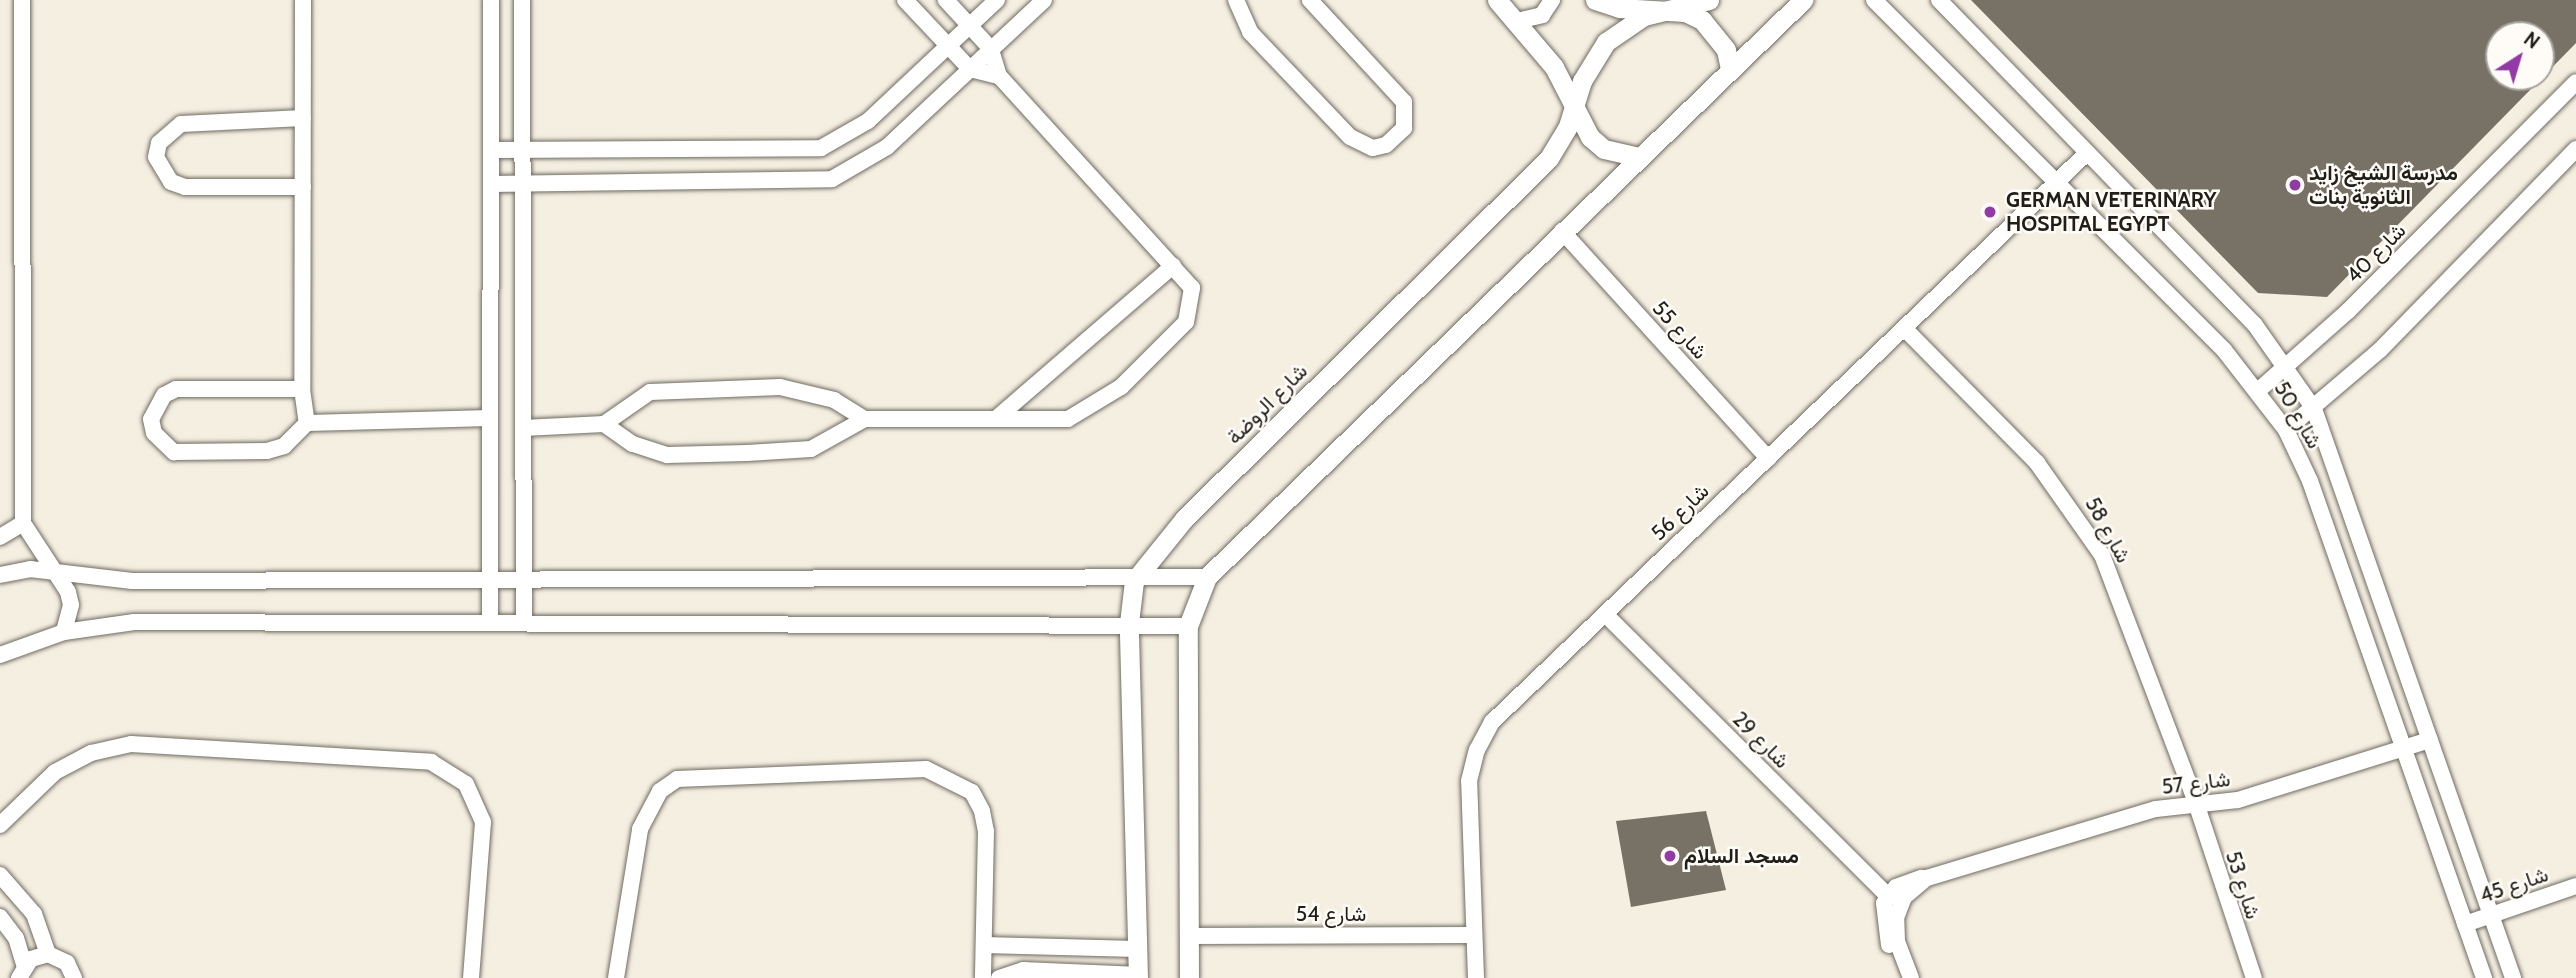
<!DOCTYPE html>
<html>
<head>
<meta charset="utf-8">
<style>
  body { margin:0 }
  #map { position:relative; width:2576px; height:978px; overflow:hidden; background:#f5efe2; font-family:Cabin,Vazirmatn,sans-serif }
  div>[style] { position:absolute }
  .building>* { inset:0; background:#777166 }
  .roads { filter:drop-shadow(0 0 2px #706b60) drop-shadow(0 0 2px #706b60) }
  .minor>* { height:16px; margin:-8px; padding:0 8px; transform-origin:8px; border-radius:8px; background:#fff }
  .tertiary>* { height:19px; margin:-9.5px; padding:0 9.5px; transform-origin:9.5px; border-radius:9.5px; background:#fff }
  .dots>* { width:19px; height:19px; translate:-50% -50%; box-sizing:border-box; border:4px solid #fffcf7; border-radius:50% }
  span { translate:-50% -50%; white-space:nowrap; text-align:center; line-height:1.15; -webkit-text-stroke:5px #fffcf7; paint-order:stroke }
  .poi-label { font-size:21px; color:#201e19; font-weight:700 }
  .left { translate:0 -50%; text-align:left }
  .street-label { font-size:21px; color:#201e19 }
  .north { position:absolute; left:2485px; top:21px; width:70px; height:70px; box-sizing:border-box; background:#fffcf7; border:2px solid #a6a39e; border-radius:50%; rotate:37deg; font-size:19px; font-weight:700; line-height:28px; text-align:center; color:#201e19 }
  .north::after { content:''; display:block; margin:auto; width:24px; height:32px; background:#923aa6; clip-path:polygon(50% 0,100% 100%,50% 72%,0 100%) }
</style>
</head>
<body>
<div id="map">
  <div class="building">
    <div style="clip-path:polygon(evenodd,1971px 0,2576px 0,2576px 43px,2327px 297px,2258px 293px,1971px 0,2499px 35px,2541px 35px,2541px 77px,2499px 77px,2499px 35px)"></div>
    <div style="clip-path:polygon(1706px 811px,1726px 890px,1631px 907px,1616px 821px)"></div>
  </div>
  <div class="roads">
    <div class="minor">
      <div style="left:22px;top:0;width:523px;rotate:89.89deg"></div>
      <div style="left:23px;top:523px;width:82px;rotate:56.9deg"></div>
      <div style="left:68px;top:592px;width:13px;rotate:77deg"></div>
      <div style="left:71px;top:605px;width:28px;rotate:105deg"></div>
      <div style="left:303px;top:0;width:389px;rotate:90.1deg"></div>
      <div style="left:302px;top:389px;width:34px;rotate:82deg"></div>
      <div style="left:307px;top:423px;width:183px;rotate:-1.6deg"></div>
      <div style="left:522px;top:0;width:622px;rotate:89.82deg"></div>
      <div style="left:905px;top:0;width:95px;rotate:46.7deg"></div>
      <div style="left:970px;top:69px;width:30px;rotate:14deg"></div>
      <div style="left:1236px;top:0;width:35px;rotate:66deg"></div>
      <div style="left:1250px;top:32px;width:145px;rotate:46.4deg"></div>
      <div style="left:1350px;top:137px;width:25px;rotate:26deg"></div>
      <div style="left:1373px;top:148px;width:13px;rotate:-13deg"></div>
      <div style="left:1386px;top:145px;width:25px;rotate:-43deg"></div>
      <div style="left:1404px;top:128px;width:26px;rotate:-90deg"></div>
      <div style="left:1404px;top:102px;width:139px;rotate:-132.7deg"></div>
      <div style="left:1874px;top:0;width:495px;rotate:45deg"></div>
      <div style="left:2224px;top:350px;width:101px;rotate:52.2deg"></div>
      <div style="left:2286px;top:430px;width:56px;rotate:64.8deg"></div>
      <div style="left:2310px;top:481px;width:527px;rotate:70.7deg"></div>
      <div style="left:1939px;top:0;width:453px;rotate:45.8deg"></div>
      <div style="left:2255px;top:325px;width:103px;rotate:54.9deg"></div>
      <div style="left:2314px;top:409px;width:603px;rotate:70.72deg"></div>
      <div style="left:1517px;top:21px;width:26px;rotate:-13deg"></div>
      <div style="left:1542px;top:15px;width:18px;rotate:-56deg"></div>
      <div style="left:491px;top:150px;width:330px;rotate:-0.3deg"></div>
      <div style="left:821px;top:148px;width:54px;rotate:-29.9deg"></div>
      <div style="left:868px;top:121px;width:177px;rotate:-43.2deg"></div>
      <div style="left:491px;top:184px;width:341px;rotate:-0.8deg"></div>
      <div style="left:832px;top:179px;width:64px;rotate:-30.2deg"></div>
      <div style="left:887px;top:147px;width:215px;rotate:-43.1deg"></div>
      <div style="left:303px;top:187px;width:118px;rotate:180deg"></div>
      <div style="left:185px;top:187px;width:15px;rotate:-160deg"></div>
      <div style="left:171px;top:182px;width:29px;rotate:-121deg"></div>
      <div style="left:156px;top:157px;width:14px;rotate:-78deg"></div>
      <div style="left:159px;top:143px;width:29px;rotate:-41deg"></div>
      <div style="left:181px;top:124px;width:122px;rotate:-2.8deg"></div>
      <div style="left:1562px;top:231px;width:307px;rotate:47.8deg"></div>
      <div style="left:1904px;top:328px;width:190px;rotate:45.4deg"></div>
      <div style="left:2037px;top:463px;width:113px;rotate:54.8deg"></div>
      <div style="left:2102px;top:555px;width:265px;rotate:69.2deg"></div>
      <div style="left:2196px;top:803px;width:184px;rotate:71.7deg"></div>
      <div style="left:302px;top:389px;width:126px;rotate:180deg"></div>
      <div style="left:176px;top:389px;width:13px;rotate:153deg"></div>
      <div style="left:164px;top:395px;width:27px;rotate:118deg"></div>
      <div style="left:151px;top:419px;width:14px;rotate:78deg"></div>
      <div style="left:154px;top:433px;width:28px;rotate:44deg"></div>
      <div style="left:174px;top:452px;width:93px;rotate:-0.6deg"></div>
      <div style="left:267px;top:451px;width:18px;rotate:-16deg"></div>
      <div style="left:284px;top:446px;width:33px;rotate:-45deg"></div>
      <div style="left:2260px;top:389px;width:118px;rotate:-41.6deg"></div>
      <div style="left:2348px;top:311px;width:323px;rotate:-45.1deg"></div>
      <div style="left:999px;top:416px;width:230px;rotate:-40.8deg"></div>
      <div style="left:604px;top:424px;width:56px;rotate:-34.8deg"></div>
      <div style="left:650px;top:392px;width:130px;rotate:-2.2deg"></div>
      <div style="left:780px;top:387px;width:56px;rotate:13.5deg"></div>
      <div style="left:834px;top:400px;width:36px;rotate:32deg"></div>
      <div style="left:865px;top:419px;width:203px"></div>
      <div style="left:1068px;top:419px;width:62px;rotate:-31.1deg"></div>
      <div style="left:1121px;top:387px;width:92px;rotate:-45deg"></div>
      <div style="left:1186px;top:322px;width:35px;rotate:-80deg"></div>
      <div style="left:1192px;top:288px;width:287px;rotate:-132.3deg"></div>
      <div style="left:999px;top:76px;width:28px;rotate:-107deg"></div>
      <div style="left:991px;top:49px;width:67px;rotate:-132.6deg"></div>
      <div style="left:523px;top:428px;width:81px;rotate:-2.8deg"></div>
      <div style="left:604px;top:424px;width:35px;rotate:35deg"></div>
      <div style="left:633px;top:444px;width:36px;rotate:18deg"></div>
      <div style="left:667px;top:455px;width:80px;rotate:-1.4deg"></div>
      <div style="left:747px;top:453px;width:64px;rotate:-3.6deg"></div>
      <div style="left:811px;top:449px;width:62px;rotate:-29.1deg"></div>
      <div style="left:2286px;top:430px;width:123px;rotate:-40.4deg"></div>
      <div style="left:2380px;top:350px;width:281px;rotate:-45.7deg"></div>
      <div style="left:0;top:537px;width:27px;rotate:-31deg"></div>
      <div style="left:0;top:575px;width:31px;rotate:-11deg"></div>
      <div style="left:30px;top:569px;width:103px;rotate:6.7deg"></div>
      <div style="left:132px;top:581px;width:1075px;rotate:-0.21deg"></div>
      <div style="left:1605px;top:614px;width:400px;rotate:44.9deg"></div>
      <div style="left:490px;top:622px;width:622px;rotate:-89.91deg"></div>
      <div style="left:0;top:655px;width:68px;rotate:-19.8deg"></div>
      <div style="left:64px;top:632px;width:71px;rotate:-8.1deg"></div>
      <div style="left:134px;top:622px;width:1054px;rotate:0.22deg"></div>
      <div style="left:0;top:825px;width:76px;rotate:-43.9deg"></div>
      <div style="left:55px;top:772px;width:41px;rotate:-27.8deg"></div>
      <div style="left:91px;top:753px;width:41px;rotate:-12.7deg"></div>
      <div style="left:131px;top:744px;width:301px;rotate:3.4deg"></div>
      <div style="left:431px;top:762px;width:41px;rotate:32.2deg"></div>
      <div style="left:466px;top:784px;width:42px;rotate:65.9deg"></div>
      <div style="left:483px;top:822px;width:156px;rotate:94.4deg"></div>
      <div style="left:0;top:875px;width:52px;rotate:48.9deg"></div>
      <div style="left:34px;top:914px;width:42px;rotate:70.7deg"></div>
      <div style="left:0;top:917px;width:26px;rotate:53deg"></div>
      <div style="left:16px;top:938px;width:28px;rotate:73deg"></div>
      <div style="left:2465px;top:924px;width:117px;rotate:-18.9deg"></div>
      <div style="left:1189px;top:936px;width:285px;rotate:-0.2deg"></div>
      <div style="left:984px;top:945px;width:153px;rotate:1.5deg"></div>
      <div style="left:1889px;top:945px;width:42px;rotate:-96.8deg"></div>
      <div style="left:1884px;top:903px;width:20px;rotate:-53deg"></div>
      <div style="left:1896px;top:887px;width:27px;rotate:-20deg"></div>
      <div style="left:19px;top:978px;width:22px;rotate:-58deg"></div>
      <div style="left:31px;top:959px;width:18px;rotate:-16deg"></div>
      <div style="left:48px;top:954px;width:21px;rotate:25deg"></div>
      <div style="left:67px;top:963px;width:17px;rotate:65deg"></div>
      <div style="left:616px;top:978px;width:151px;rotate:-80.8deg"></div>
      <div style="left:640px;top:829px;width:43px;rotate:-62.2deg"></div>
      <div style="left:660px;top:791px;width:21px;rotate:-35deg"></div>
      <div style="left:677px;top:779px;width:249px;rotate:-2.3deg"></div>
      <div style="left:926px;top:769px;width:51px;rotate:26.6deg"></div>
      <div style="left:972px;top:792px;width:21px;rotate:62deg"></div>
      <div style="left:982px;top:811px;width:20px;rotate:79deg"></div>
      <div style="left:986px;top:831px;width:147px;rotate:91.2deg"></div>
      <div style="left:999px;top:978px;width:26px;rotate:-18deg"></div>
      <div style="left:1024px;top:970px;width:114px;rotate:2.5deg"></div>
      <div style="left:1476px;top:978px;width:197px;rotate:-92deg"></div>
      <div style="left:1469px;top:781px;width:32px;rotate:-76deg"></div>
      <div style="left:1477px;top:750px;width:32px;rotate:-62deg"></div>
      <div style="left:1492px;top:722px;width:823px;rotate:-43.72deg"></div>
      <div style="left:1911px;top:978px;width:40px;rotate:-111deg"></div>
      <div style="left:1897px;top:941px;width:23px;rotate:-92deg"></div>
      <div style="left:1896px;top:918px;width:22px;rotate:-69deg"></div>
      <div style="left:1904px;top:897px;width:30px;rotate:-40deg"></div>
      <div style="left:1927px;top:878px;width:239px;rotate:-16.8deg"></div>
      <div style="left:2156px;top:809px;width:82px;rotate:-6.3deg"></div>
      <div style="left:2238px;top:800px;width:201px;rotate:-17.4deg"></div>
    </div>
    <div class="tertiary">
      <div style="left:1497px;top:0;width:88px;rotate:49.6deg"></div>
      <div style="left:1554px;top:67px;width:79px;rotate:62.8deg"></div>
      <div style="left:1590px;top:137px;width:18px;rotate:41deg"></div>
      <div style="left:1604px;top:149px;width:37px;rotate:13deg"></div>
      <div style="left:1595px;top:0;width:25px;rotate:18deg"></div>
      <div style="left:1619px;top:8px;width:66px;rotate:3.5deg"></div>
      <div style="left:1685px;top:12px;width:19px;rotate:25deg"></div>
      <div style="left:1702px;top:20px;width:38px;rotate:51deg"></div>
      <div style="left:1726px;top:50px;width:19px;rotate:78deg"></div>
      <div style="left:1138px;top:978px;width:355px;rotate:-91.5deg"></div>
      <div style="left:1129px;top:623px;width:42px;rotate:-83.2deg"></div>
      <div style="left:1134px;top:581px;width:80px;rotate:-51.1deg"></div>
      <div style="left:1184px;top:519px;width:513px;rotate:-44.68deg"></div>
      <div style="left:1549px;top:158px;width:37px;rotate:-59deg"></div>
      <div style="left:1568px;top:126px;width:47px;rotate:-72.7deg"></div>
      <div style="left:1582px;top:81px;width:46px;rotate:-58.4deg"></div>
      <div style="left:1606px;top:42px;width:46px;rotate:-34.4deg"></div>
      <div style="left:1644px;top:16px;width:67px;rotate:-13.8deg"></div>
      <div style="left:1189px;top:978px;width:352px;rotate:-90.2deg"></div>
      <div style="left:1188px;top:626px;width:53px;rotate:-68.8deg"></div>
      <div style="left:1207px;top:577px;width:830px;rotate:-44.07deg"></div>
    </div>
  </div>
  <div class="dots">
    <div style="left:2295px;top:185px;background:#923aa6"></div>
    <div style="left:1990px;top:212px;background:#923aa6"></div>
    <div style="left:1670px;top:856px;background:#923aa6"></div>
  </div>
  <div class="poi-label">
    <span class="left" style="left:2309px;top:185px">مدرسة الشيخ زايد<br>الثانوية بنات</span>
    <span class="left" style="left:2006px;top:212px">GERMAN VETERINARY<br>HOSPITAL EGYPT</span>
    <span class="left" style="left:1684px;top:856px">مسجد السلام</span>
  </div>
  <div class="street-label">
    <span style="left:2376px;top:253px;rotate:-45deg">شارع 40</span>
    <span style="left:1680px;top:330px;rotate:48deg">شارع 55</span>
    <span style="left:1267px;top:404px;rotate:-45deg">شارع الروضة</span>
    <span style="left:2298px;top:415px;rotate:60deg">شارع 50</span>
    <span style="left:1680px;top:512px;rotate:-44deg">شارع 56</span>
    <span style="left:2108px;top:530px;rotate:61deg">شارع 58</span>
    <span style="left:1761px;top:740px;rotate:45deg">شارع 29</span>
    <span style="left:2196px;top:783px;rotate:-7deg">شارع 57</span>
    <span style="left:2243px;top:885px;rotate:72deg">شارع 53</span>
    <span style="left:2514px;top:885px;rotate:-19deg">شارع 45</span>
    <span style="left:1331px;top:914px">شارع 54</span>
  </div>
  <div class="north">N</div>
</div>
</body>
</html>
